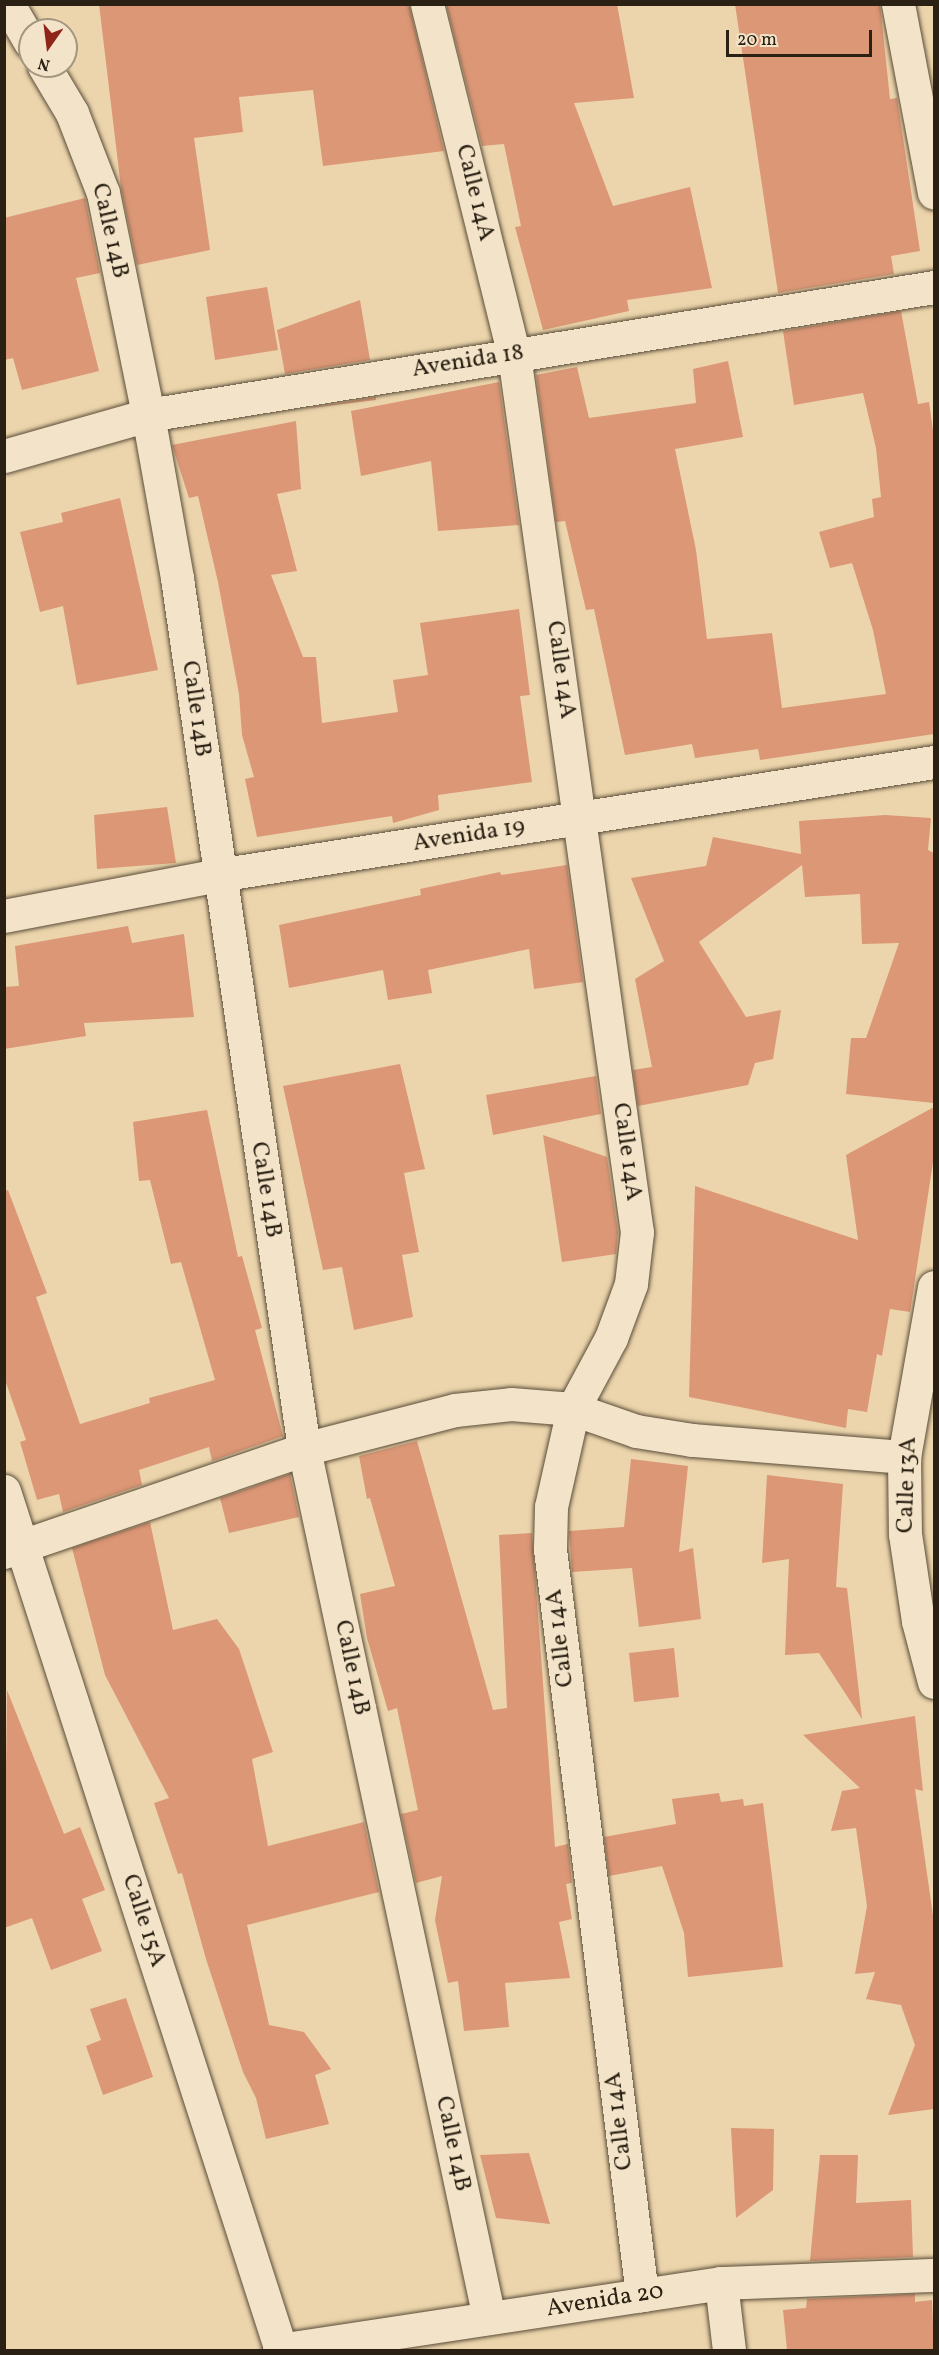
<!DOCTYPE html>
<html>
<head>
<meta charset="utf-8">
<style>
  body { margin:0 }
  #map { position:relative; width:939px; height:2355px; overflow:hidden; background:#ecd5ac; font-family:Vollkorn,serif }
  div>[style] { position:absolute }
  .building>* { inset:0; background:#db9776 }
  .roads { filter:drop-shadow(0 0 2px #5a4d39) drop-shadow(0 0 2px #5a4d39) }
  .street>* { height:33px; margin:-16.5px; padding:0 16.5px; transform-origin:16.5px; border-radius:16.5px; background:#f3e4c9 }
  span { translate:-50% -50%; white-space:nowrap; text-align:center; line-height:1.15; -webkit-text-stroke:6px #f3e4c9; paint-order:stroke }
  .street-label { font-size:24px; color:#2a2013 }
  .frame { position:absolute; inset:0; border:6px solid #2a2013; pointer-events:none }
  .north { position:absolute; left:18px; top:18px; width:60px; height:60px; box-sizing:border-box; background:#f3e4c9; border:2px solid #a39680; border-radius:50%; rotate:194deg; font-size:16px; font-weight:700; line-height:24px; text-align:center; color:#2a2013 }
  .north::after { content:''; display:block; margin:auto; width:21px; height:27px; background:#8f2418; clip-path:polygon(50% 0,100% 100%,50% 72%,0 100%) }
  .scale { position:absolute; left:726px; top:30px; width:146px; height:27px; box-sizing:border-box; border:3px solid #2a2013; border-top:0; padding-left:8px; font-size:18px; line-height:21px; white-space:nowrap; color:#2a2013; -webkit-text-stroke:4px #f3e4c9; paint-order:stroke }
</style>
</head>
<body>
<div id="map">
  <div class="building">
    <div style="clip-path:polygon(99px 4px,409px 4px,444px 151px,323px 166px,313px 90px,239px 97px,243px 132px,194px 138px,210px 250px,137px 265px,121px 188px)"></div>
    <div style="clip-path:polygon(446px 4px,617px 4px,634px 98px,574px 103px,613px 206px,690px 187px,712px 288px,627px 300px,629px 311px,543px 330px,515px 227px,521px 226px,504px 144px,482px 146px)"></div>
    <div style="clip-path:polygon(735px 4px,880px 4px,890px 99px,897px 98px,920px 251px,891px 256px,894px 274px,778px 293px)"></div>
    <div style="clip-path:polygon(85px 198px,100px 273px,76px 278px,99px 371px,22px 390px,13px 358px,4px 360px,4px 218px)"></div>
    <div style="clip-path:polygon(267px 287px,278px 350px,215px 360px,206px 297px)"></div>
    <div style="clip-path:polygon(360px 300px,370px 360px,285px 374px,277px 330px)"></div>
    <div style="clip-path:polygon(901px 311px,918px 404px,929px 402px,934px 438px,934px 734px,760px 760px,758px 749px,695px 758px,692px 744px,625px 755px,594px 609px,586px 610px,565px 521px,556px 522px,536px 375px,577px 367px,589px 418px,696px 403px,693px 369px,728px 361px,743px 437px,675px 449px,696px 550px,707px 639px,772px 633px,782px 708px,886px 694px,873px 630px,852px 563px,830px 568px,819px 532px,874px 517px,872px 499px,881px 497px,876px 448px,863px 393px,794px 405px,783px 331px)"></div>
    <div style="clip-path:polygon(499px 382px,519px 525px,438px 531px,431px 461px,361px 476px,351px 411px)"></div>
    <div style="clip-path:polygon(376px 397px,376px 400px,303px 409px)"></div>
    <div style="clip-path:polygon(296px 421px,301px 489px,277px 494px,297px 571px,271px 575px,303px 657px,316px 657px,322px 723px,398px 712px,393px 680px,428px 675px,420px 623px,519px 609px,530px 695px,520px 696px,532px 782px,438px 795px,439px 810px,393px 823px,392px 816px,257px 837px,245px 779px,254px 777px,242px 735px,239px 694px,218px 582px,198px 496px,189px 498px,172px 445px)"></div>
    <div style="clip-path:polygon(120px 498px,158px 670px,77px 685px,63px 606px,40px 612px,20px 532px,63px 522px,61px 513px)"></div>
    <div style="clip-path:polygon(167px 807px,176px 863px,97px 869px,94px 815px)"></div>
    <div style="clip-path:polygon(885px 815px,931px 818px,928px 850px,934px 853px,934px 1103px,846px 1094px,851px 1038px,866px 1038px,899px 943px,862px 944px,860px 894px,805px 897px,802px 865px,699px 942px,746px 1017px,781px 1010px,773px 1059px,755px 1063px,748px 1085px,638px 1106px,633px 1070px,652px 1067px,635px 979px,664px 961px,631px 878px,706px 866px,713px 837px,801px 854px,799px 821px)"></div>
    <div style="clip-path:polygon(567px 865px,583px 982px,534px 989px,529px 949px,428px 970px,432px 993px,388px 1000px,383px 970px,289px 988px,279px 925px,421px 895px,420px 889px,500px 872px,501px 875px)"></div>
    <div style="clip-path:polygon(128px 926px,132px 943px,184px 934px,194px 1017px,84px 1023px,86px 1036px,4px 1049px,4px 987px,19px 986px,15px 946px)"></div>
    <div style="clip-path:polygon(400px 1064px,425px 1169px,404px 1173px,419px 1252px,402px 1255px,413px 1317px,354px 1330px,342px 1267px,323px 1270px,283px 1086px)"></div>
    <div style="clip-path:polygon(596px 1076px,601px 1114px,493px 1135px,486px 1095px)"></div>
    <div style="clip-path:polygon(934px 1107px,934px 1156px,910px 1312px,890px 1309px,882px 1356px,877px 1354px,867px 1412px,848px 1409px,846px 1428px,689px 1397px,695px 1186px,858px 1240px,846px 1155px)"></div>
    <div style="clip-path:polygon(207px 1110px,238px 1257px,242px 1256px,262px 1328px,255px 1330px,283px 1436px,212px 1461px,209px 1447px,139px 1470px,142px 1485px,63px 1512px,59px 1494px,37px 1500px,20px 1442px,26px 1440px,4px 1377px,4px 1191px,8px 1190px,47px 1293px,36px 1297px,80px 1424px,150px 1403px,149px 1398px,215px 1380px,181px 1262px,171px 1264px,150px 1180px,139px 1181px,133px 1122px)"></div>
    <div style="clip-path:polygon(543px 1135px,607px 1157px,618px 1232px,616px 1254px,562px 1262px)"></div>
    <div style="clip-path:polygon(417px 1441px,493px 1710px,507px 1708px,499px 1535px,532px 1533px,555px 1847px,568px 1844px,572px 1883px,566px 1884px,572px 1919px,559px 1922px,570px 1978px,505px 1983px,509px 2027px,464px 2031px,458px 1981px,448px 1983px,435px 1920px,442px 1876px,416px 1883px,401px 1814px,418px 1810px,397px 1708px,388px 1711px,367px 1638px,360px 1594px,395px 1586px,370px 1498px,367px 1499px,359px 1456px)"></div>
    <div style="clip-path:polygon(631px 1459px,688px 1466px,679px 1552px,693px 1548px,701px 1619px,639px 1627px,632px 1568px,572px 1572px,569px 1531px,624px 1527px)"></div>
    <div style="clip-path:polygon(290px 1474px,299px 1517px,229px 1533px,220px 1498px)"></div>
    <div style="clip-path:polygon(767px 1475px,843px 1484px,836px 1587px,847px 1588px,862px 1719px,819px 1653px,785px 1655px,789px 1559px,762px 1563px)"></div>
    <div style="clip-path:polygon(150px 1522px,173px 1630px,217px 1619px,239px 1649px,273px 1752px,252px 1759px,268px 1846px,364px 1822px,379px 1892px,247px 1925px,269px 2025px,304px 2032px,331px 2069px,315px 2075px,329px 2124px,266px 2139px,256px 2098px,243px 2072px,206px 1959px,182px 1873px,178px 1874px,154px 1803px,169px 1798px,105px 1675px,72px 1548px)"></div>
    <div style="clip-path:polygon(674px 1648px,679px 1697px,634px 1702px,629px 1653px)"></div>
    <div style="clip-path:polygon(7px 1690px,64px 1834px,80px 1827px,105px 1890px,82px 1899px,102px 1951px,51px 1970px,32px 1918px,4px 1928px)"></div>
    <div style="clip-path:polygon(915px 1716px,923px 1791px,915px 1789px,934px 1923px,934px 2109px,888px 2115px,915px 2045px,901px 2005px,866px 1999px,875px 1972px,855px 1974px,867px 1906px,856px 1828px,831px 1831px,842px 1791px,860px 1788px,803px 1735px)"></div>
    <div style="clip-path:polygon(719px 1793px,721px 1802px,743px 1799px,744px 1806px,763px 1803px,783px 1967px,688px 1977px,684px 1933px,662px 1866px,609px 1876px,604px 1837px,676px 1824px,672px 1799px)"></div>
    <div style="clip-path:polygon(126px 1998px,153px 2077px,103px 2095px,86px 2046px,101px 2040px,90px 2009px)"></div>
    <div style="clip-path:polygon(731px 2128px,774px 2129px,773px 2190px,736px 2218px)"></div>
    <div style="clip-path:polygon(529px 2153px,550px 2224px,496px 2218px,480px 2155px)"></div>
    <div style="clip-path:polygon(820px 2155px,858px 2155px,856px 2203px,911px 2200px,913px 2257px,810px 2261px)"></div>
    <div style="clip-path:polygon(915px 2294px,915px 2302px,932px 2300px,934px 2350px,787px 2350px,783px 2310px,806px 2308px,807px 2299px)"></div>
  </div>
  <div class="roads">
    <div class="street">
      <div style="left:8px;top:4px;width:44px;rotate:59.9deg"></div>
      <div style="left:427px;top:4px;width:362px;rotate:76.1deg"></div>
      <div style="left:514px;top:355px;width:886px;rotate:82.02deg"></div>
      <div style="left:637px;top:1232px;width:52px;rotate:96.6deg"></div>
      <div style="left:631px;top:1284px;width:58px;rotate:110.3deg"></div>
      <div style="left:611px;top:1338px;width:81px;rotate:118.2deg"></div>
      <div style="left:573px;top:1409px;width:100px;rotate:102.7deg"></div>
      <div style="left:551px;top:1507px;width:42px;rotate:91.4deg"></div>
      <div style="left:550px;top:1549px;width:752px;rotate:82.97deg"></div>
      <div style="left:898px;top:4px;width:192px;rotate:79.2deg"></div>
      <div style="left:44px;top:66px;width:55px;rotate:59.2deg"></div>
      <div style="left:72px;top:113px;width:86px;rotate:68.8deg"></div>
      <div style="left:103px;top:193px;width:227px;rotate:78.5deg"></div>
      <div style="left:148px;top:415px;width:166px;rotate:79.9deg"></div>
      <div style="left:177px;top:578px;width:880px;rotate:81.7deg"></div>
      <div style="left:304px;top:1449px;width:888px;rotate:77.98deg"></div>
      <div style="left:4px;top:456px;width:150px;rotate:-15.9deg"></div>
      <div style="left:148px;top:415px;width:796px;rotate:-9.25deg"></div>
      <div style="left:4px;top:916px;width:218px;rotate:-10.8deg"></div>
      <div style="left:218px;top:875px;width:725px;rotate:-8.97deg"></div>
      <div style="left:934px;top:1287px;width:173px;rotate:100deg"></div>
      <div style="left:904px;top:1457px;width:77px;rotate:89.3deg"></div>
      <div style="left:905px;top:1534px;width:88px;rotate:81.5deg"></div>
      <div style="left:918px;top:1621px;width:63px;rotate:75.3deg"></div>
      <div style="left:4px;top:1491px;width:903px;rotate:72.13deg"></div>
      <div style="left:4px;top:1552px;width:317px;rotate:-18.9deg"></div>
      <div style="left:304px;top:1449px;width:156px;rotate:-14.5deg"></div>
      <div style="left:455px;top:1410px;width:56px;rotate:-6.1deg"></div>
      <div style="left:511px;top:1404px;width:62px;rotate:4.6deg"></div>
      <div style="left:573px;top:1409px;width:67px;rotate:19.2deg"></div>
      <div style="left:636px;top:1431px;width:57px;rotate:9.1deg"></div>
      <div style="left:692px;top:1440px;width:213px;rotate:4.6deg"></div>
      <div style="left:721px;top:2283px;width:67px;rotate:83.2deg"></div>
      <div style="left:279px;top:2350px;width:447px;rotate:-8.6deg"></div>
      <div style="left:721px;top:2283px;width:213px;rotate:-2.2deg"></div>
    </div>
  </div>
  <div class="street-label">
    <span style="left:474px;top:193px;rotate:76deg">Calle 14A</span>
    <span style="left:109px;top:231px;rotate:77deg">Calle 14B</span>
    <span style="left:468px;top:362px;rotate:-9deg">Avenida 18</span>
    <span style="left:560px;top:670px;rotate:82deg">Calle 14A</span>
    <span style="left:195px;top:709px;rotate:82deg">Calle 14B</span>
    <span style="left:469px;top:836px;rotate:-9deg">Avenida 19</span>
    <span style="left:626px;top:1152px;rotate:82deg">Calle 14A</span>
    <span style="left:265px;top:1190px;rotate:81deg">Calle 14B</span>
    <span style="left:908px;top:1485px;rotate:-88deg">Calle 13A</span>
    <span style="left:561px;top:1638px;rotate:-97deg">Calle 14A</span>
    <span style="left:351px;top:1668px;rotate:78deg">Calle 14B</span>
    <span style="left:143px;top:1921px;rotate:72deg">Calle 15A</span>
    <span style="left:620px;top:2121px;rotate:-97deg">Calle 14A</span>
    <span style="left:452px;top:2144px;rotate:78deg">Calle 14B</span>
    <span style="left:605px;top:2301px;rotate:-9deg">Avenida 20</span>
  </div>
  <div class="frame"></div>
  <div class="north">N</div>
  <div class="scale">20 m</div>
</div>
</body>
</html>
